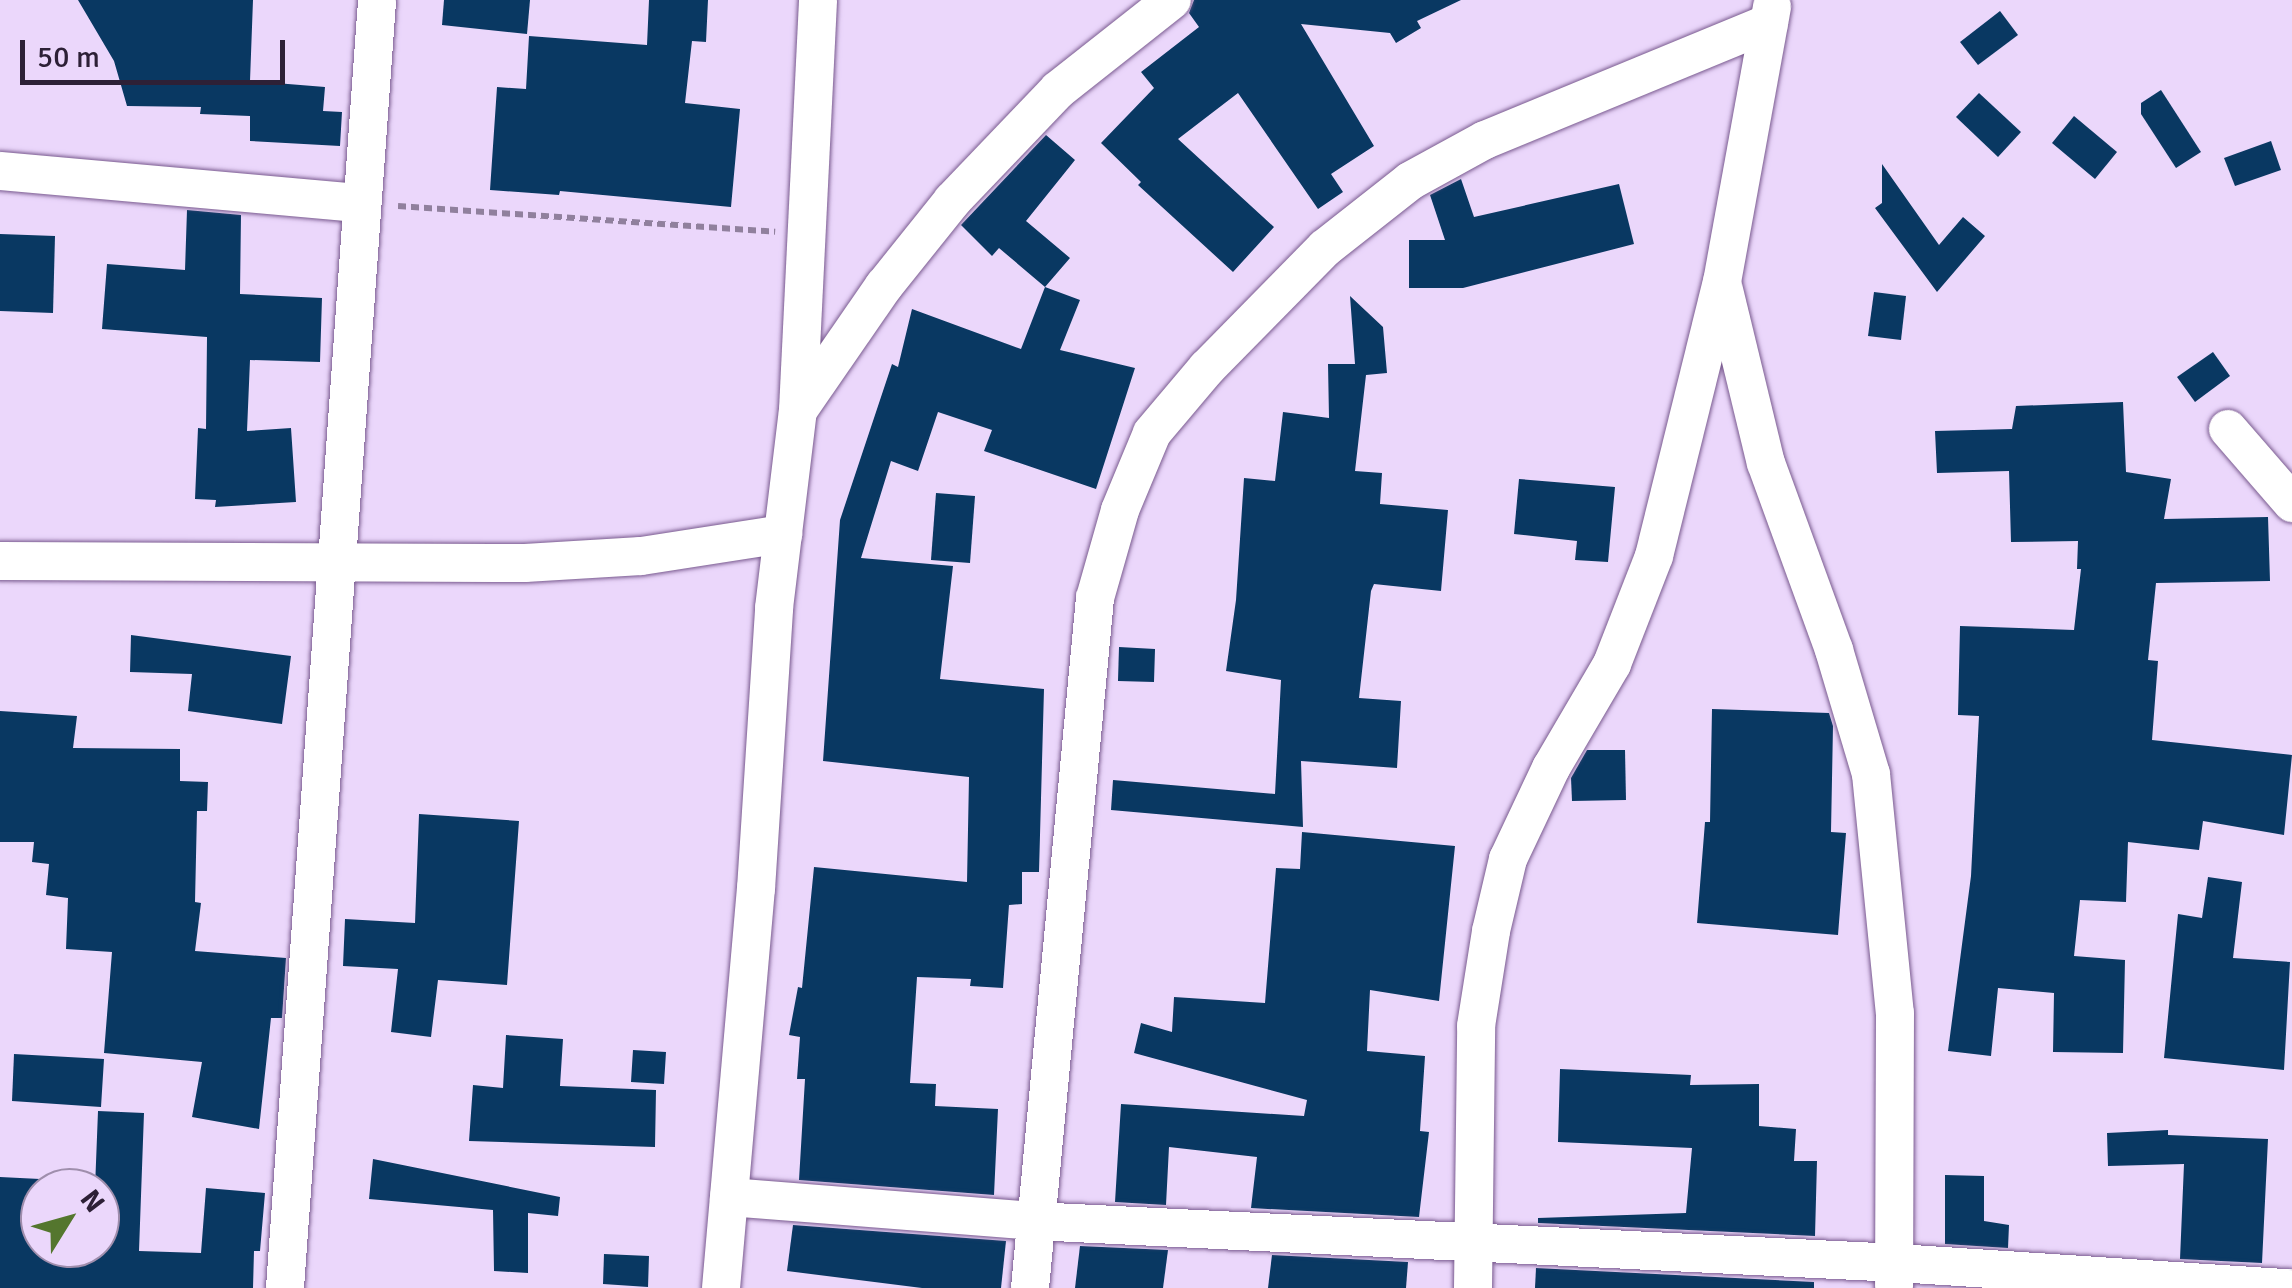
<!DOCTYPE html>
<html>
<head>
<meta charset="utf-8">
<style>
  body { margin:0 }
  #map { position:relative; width:2292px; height:1288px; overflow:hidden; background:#ebd7fb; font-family:Signika,sans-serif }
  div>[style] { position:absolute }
  .building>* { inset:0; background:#093862 }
  .path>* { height:6px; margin-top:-3px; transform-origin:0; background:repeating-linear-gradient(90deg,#90809d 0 8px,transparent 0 13px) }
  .roads { filter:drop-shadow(0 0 2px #795a8f) drop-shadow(0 0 2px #795a8f) }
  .street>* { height:38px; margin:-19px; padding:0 19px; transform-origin:19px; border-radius:19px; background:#fff }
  span { translate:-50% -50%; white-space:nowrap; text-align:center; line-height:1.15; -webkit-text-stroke:10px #ebd7fb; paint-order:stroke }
  .north { position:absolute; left:20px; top:1168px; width:100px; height:100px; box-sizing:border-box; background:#ebd7fb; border:2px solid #9f8eac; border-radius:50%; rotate:53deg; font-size:28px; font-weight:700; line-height:40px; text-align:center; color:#2d2036 }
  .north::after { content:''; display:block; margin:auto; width:35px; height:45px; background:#54762e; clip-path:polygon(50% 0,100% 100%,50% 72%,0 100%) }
  .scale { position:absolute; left:20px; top:40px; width:265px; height:45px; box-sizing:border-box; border:5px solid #2d2036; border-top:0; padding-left:12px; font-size:30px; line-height:35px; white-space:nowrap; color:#2d2036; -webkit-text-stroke:8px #ebd7fb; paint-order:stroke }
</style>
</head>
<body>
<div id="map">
  <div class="building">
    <div style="clip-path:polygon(78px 0,253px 0,250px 81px,325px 87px,323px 111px,342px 112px,340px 146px,250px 141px,250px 116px,200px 114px,201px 107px,127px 106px,114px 61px)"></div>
    <div style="clip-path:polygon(444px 0,530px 0,527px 34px,442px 25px)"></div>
    <div style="clip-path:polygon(649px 0,708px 0,706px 42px,692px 41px,685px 103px,740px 109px,731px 207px,560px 191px,559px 195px,490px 190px,497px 87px,526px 89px,529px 36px,647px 45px)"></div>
    <div style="clip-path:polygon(1194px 0,1461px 0,1417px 21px,1421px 28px,1396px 43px,1390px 33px,1301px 24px,1374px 146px,1331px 174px,1343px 192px,1318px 209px,1238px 93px,1178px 139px,1274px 227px,1233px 272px,1138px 185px,1141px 182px,1101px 143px,1154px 88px,1141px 72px,1199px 27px,1189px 13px)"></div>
    <div style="clip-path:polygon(2000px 11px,2018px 35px,1978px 65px,1960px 42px)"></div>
    <div style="clip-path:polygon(2161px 90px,2201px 152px,2176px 168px,2141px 114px,2141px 103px)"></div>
    <div style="clip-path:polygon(1979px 93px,2021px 132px,1998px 157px,1956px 117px)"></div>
    <div style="clip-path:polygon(2074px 116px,2117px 152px,2095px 179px,2052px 143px)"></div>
    <div style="clip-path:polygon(1046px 135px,1075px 160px,1026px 221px,1070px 258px,1045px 287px,999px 248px,992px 256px,961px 225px)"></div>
    <div style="clip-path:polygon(2271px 141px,2281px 170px,2235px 186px,2224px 158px)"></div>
    <div style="clip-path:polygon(1882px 164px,1939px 245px,1963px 217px,1985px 236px,1937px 292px,1875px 208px,1882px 203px)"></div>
    <div style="clip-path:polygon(1461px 179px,1474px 217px,1619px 184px,1634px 244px,1463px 288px,1409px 288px,1409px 240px,1445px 240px,1430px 195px)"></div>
    <div style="clip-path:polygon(187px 210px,241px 215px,240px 294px,322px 298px,320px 362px,250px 360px,247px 431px,291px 428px,296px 502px,215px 507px,216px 500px,195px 499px,198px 428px,206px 429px,207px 337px,102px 329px,107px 264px,185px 270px)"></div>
    <div style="clip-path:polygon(0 234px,55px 236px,53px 313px,0 311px)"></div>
    <div style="clip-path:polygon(1045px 287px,1080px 300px,1060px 350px,1135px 368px,1096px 489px,984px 451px,992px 430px,938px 412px,918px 471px,891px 461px,861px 558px,953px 566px,940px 679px,1044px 689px,1039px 872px,1022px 872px,1022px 904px,1009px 905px,1003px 988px,970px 986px,971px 979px,917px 977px,910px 1083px,936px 1084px,935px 1106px,998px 1109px,994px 1195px,799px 1180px,805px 1079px,797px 1079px,800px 1037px,789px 1035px,798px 987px,802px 988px,814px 867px,967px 882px,969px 777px,823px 761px,840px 520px,892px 364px,898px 367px,912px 309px,1021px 349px)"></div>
    <div style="clip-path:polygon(1874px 292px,1906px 296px,1901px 340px,1868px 336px)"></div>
    <div style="clip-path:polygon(1350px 296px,1383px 327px,1387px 373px,1366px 375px,1355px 471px,1382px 473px,1380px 504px,1448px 510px,1441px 591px,1374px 584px,1371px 591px,1359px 698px,1401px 701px,1397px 768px,1301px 761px,1303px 827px,1111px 810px,1113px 780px,1275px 794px,1281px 680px,1226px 671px,1236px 600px,1244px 478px,1275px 481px,1283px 412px,1329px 418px,1328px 364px,1355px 364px)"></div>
    <div style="clip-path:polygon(2213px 352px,2230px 376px,2195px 402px,2177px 377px)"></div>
    <div style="clip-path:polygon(2123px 402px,2126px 472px,2171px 479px,2164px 519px,2268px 517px,2270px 581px,2156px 583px,2148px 660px,2158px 661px,2152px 740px,2292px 755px,2284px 835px,2203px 821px,2199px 850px,2128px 842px,2126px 902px,2080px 900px,2074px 956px,2125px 960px,2123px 1053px,2053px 1052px,2054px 993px,1998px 988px,1991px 1056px,1948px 1051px,1971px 876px,1979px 716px,1958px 715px,1960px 626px,2074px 630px,2081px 569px,2077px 569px,2078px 541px,2011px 542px,2009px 471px,1937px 473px,1935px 431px,2012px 429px,2016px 406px)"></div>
    <div style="clip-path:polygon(1519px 479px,1615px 487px,1608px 562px,1575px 560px,1577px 541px,1514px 534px)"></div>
    <div style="clip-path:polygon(936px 493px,975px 496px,970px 563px,931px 560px)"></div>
    <div style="clip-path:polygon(131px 635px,291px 656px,282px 724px,188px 711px,192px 674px,130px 672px)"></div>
    <div style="clip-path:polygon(1119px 647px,1155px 649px,1154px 682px,1118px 681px)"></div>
    <div style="clip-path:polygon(1712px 709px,1829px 713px,1833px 726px,1831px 832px,1846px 833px,1838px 935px,1697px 923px,1705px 822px,1710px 822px)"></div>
    <div style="clip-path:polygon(0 711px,77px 716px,73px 748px,180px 749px,180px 781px,208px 782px,207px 811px,197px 811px,195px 902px,201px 903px,195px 951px,286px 958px,282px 1018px,271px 1018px,259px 1129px,192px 1117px,202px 1062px,104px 1053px,112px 952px,66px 949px,68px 898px,46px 895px,49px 864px,32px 862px,34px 842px,0 842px)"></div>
    <div style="clip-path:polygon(1587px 750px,1625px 750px,1626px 800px,1572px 801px,1571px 778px)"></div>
    <div style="clip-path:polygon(419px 814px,519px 821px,507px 985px,438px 980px,431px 1037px,391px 1032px,398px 969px,343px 966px,345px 919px,415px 923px)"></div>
    <div style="clip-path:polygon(1302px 832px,1455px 846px,1439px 1001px,1370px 990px,1367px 1051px,1425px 1056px,1420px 1131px,1429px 1132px,1419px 1217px,1251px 1208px,1257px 1157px,1169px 1147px,1166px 1205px,1115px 1202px,1121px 1104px,1304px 1116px,1307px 1100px,1134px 1053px,1141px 1023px,1172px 1032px,1174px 997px,1265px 1003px,1276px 868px,1300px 869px)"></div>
    <div style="clip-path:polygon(2208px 877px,2242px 882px,2233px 958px,2290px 962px,2284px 1070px,2164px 1058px,2178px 914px,2202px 918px)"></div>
    <div style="clip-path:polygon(506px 1035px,563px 1039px,560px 1086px,656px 1090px,655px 1147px,469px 1141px,473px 1085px,503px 1088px)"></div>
    <div style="clip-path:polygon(633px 1050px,666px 1052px,664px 1084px,631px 1082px)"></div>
    <div style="clip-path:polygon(14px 1054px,104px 1059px,101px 1107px,12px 1101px)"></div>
    <div style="clip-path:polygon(1560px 1069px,1691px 1075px,1690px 1085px,1759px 1084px,1759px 1126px,1796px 1129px,1794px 1161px,1817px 1161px,1815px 1236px,1538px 1223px,1538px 1218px,1686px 1213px,1692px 1148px,1558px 1142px)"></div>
    <div style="clip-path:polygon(98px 1111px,144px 1113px,139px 1251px,201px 1253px,206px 1188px,265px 1193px,260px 1251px,254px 1251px,253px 1288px,0 1288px,0 1177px,40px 1179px,40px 1248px,100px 1248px,100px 1188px,95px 1188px)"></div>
    <div style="clip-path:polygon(2168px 1130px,2168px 1135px,2268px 1139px,2262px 1263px,2180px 1259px,2184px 1164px,2108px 1166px,2107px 1133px)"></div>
    <div style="clip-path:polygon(373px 1159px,560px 1197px,558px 1216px,528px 1213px,528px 1273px,494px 1271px,493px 1210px,369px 1199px)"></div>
    <div style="clip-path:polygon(1945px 1175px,1984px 1176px,1984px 1221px,2009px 1225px,2008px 1248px,1945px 1244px)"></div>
    <div style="clip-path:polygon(793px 1225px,1006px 1241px,1001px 1288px,922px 1288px,787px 1271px)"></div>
    <div style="clip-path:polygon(1080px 1246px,1168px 1250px,1163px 1288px,1075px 1288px)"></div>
    <div style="clip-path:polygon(604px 1254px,649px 1256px,648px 1287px,603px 1284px)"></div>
    <div style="clip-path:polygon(1272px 1255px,1408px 1262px,1406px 1288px,1268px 1288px)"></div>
    <div style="clip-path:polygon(1536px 1268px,1814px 1282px,1814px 1288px,1535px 1288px)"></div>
  </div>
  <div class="path">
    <div style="left:398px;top:206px;width:378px;rotate:3.9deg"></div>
  </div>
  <div class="roads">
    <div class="street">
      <div style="left:0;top:171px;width:363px;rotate:5.1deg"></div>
      <div style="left:1724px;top:290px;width:178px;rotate:76.4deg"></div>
      <div style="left:1766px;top:463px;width:199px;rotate:70deg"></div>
      <div style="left:1834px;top:650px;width:129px;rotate:73.4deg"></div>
      <div style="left:1871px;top:774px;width:240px;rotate:84.3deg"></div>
      <div style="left:1895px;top:1013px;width:273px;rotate:90.2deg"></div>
      <div style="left:799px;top:409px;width:150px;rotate:-55.4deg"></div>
      <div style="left:884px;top:286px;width:109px;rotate:-51.3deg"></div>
      <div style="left:952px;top:201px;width:153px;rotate:-46.3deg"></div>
      <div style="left:1058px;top:90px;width:145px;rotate:-38.3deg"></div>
      <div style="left:2228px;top:429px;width:98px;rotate:49.1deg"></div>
      <div style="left:0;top:561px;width:525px;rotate:0.22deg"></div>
      <div style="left:525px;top:563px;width:116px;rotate:-3.5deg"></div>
      <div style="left:641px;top:556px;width:144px;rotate:-8.8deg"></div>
      <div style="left:729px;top:1197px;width:305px;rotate:4.5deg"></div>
      <div style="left:1033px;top:1221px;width:865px;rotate:2.78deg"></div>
      <div style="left:1897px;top:1263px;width:391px;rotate:3.7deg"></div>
      <div style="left:285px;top:1288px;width:1291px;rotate:-85.91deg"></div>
      <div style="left:721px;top:1288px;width:401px;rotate:-85deg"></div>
      <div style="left:756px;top:889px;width:282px;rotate:-86.3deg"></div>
      <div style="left:774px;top:608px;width:199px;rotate:-83.1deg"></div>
      <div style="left:798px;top:410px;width:410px;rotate:-87.2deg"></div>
      <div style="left:1030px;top:1288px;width:693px;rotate:-84.62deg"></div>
      <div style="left:1095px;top:598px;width:91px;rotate:-74.1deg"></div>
      <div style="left:1120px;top:510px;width:83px;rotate:-67.4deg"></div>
      <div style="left:1152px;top:433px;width:85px;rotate:-49.8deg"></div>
      <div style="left:1207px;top:368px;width:168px;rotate:-45.5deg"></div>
      <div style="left:1325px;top:248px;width:108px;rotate:-38.2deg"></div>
      <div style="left:1410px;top:181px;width:85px;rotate:-28.7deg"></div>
      <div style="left:1485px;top:140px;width:307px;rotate:-22.4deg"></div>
      <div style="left:1473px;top:1288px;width:262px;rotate:-89.3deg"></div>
      <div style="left:1476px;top:1026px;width:96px;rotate:-81deg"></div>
      <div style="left:1491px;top:931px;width:74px;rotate:-76.7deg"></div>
      <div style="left:1508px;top:859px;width:101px;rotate:-64.7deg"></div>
      <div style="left:1551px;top:768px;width:121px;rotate:-59.6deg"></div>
      <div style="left:1612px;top:664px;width:116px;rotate:-68.7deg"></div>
      <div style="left:1654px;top:556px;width:282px;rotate:-76.1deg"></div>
      <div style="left:1722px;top:282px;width:280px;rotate:-79.7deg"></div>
    </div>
  </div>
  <div class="north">N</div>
  <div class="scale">50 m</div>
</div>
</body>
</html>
